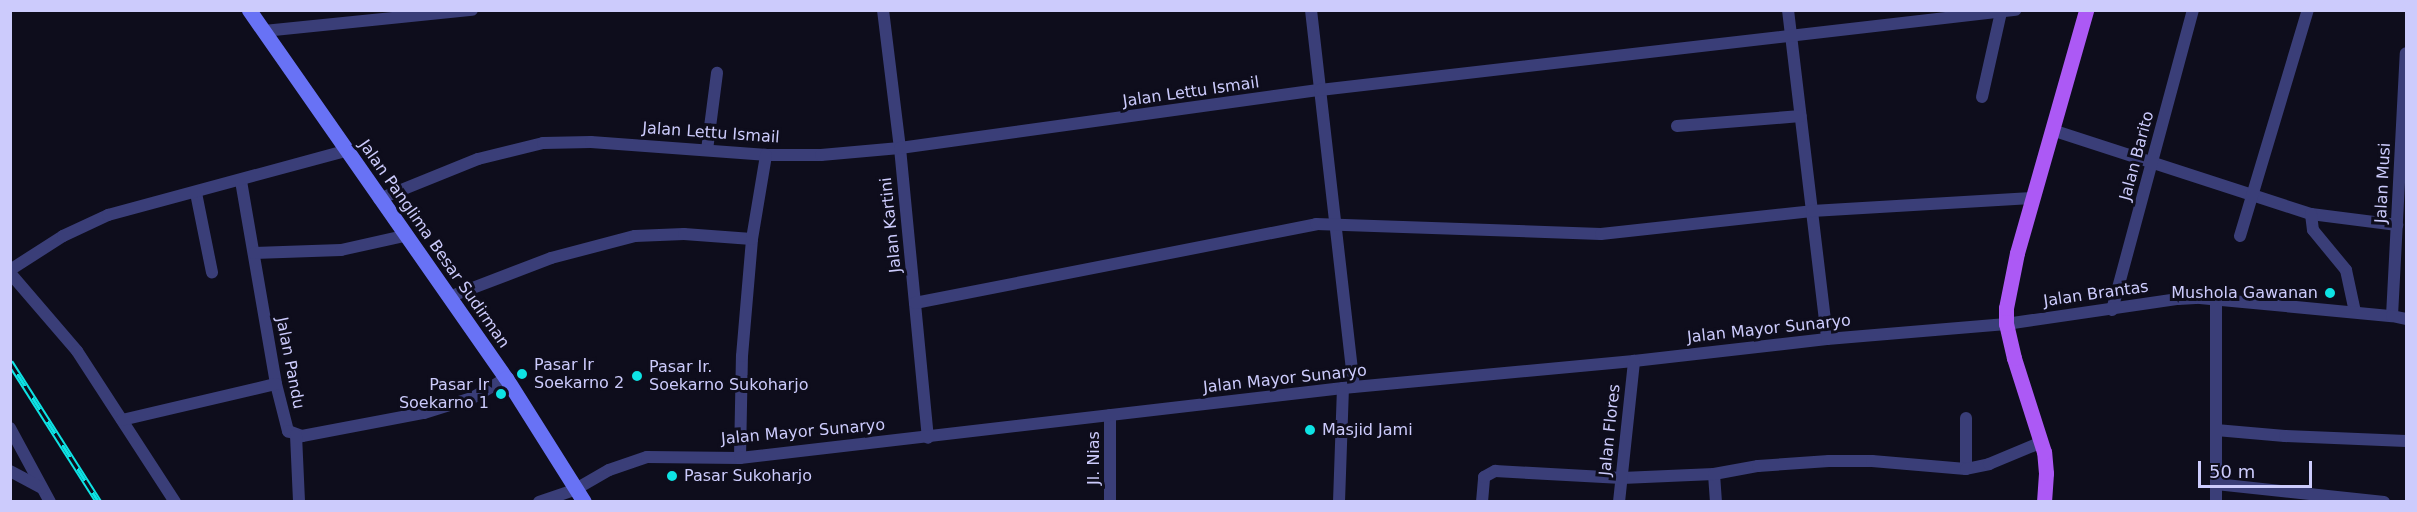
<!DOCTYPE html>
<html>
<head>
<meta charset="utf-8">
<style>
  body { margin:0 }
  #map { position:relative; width:2417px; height:512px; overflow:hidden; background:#0e0d1c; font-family:"DejaVu Sans",sans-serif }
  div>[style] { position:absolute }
  .street>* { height:12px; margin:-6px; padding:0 6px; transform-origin:6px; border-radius:6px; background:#3a3e78 }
  .secondary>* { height:15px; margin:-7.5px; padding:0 7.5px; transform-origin:7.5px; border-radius:7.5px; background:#6872f5 }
  .primary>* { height:15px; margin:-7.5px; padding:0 7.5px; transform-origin:7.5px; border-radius:7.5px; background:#ac59f5 }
  .rail>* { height:7px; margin-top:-3.5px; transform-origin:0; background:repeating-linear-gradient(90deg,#0e0d1c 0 14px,#0ee3e4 0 28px); box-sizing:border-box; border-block:2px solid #0ee3e4 }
  .dots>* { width:16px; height:16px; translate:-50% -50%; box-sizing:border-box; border:3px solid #0e0d1c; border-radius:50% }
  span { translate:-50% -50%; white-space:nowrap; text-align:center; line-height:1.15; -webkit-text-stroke:6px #0e0d1c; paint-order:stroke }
  .street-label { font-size:16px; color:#cccbfc }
  .poi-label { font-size:16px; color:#cccbfc }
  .right { translate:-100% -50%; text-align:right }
  .left { translate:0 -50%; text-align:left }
  .frame { position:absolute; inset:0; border:12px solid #cccbfc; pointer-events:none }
  .scale { position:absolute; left:2198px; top:461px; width:114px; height:27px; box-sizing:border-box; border:3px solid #cccbfc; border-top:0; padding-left:8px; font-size:18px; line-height:21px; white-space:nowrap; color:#cccbfc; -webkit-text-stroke:4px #0e0d1c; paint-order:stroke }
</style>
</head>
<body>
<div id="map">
  <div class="street">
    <div style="left:883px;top:10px;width:139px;rotate:83deg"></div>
    <div style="left:900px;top:148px;width:291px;rotate:84.5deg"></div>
    <div style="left:1311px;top:10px;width:379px;rotate:83.5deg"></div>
    <div style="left:1788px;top:10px;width:331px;rotate:83.2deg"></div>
    <div style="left:264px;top:31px;width:209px;rotate:-5.8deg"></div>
    <div style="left:1982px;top:97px;width:87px;rotate:-77.4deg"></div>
    <div style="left:1677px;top:126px;width:124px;rotate:-4.6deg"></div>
    <div style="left:2052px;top:130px;width:272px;rotate:18deg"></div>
    <div style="left:2311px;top:214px;width:87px;rotate:7.3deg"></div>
    <div style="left:707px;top:150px;width:78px;rotate:-82.6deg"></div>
    <div style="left:241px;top:181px;width:206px;rotate:80.2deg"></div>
    <div style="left:276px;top:384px;width:49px;rotate:75.7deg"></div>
    <div style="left:288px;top:431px;width:15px;rotate:20deg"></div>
    <div style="left:302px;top:436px;width:124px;rotate:-10.7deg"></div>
    <div style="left:424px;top:413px;width:50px;rotate:-17.4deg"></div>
    <div style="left:472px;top:398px;width:39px;rotate:-30deg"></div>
    <div style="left:196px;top:193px;width:81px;rotate:78.6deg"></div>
    <div style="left:379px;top:199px;width:107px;rotate:-22deg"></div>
    <div style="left:478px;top:159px;width:67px;rotate:-13.8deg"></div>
    <div style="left:543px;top:143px;width:48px;rotate:-1.2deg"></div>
    <div style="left:591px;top:142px;width:175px;rotate:4.2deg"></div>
    <div style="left:766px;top:155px;width:55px"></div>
    <div style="left:821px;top:155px;width:79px;rotate:-5.1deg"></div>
    <div style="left:900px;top:148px;width:424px;rotate:-7.9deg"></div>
    <div style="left:1320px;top:90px;width:700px;rotate:-6.57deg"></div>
    <div style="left:2311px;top:214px;width:16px;rotate:83deg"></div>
    <div style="left:2313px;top:230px;width:52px;rotate:50.5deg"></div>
    <div style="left:2346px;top:270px;width:43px;rotate:77.9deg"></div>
    <div style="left:2240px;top:236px;width:236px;rotate:-73.3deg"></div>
    <div style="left:254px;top:253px;width:87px;rotate:-2deg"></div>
    <div style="left:341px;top:250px;width:65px;rotate:-12.5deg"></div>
    <div style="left:10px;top:270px;width:63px;rotate:-32.7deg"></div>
    <div style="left:63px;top:236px;width:50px;rotate:-25deg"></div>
    <div style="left:108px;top:215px;width:246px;rotate:-15.1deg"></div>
    <div style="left:10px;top:273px;width:103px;rotate:49.3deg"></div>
    <div style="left:77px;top:351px;width:180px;rotate:57deg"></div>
    <div style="left:449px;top:297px;width:109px;rotate:-20.9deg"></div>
    <div style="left:551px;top:258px;width:87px;rotate:-14.7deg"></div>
    <div style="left:635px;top:236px;width:49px;rotate:-2.3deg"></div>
    <div style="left:684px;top:234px;width:68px;rotate:4.2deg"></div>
    <div style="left:915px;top:303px;width:409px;rotate:-11.1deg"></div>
    <div style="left:1316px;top:224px;width:285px;rotate:2deg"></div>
    <div style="left:1601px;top:234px;width:212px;rotate:-6.2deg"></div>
    <div style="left:1812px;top:211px;width:220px;rotate:-3.4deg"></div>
    <div style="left:2112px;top:310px;width:311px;rotate:-74.9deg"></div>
    <div style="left:2392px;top:316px;width:263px;rotate:-87deg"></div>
    <div style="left:1110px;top:415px;width:87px;rotate:90deg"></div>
    <div style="left:122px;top:420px;width:158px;rotate:-13.2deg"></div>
    <div style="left:10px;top:428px;width:84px;rotate:61.6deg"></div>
    <div style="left:2216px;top:430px;width:69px;rotate:5deg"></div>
    <div style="left:2285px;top:436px;width:121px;rotate:2.4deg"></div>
    <div style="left:296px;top:435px;width:67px;rotate:87.4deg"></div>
    <div style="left:740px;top:458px;width:102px;rotate:-88.9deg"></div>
    <div style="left:742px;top:356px;width:117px;rotate:-85.1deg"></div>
    <div style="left:752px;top:239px;width:85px;rotate:-80.5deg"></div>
    <div style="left:1966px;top:469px;width:51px;rotate:-90deg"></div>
    <div style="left:10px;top:471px;width:36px;rotate:28deg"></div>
    <div style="left:1714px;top:474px;width:28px;rotate:86deg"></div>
    <div style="left:2216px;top:484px;width:169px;rotate:6.1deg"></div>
    <div style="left:539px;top:502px;width:39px;rotate:-19deg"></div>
    <div style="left:576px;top:489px;width:38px;rotate:-30deg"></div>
    <div style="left:609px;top:470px;width:40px;rotate:-18.9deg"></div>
    <div style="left:647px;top:457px;width:93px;rotate:0.6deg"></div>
    <div style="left:740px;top:458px;width:607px;rotate:-6.62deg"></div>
    <div style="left:1343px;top:388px;width:292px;rotate:-5.3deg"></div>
    <div style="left:1634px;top:361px;width:194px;rotate:-6.5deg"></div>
    <div style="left:1827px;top:339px;width:180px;rotate:-4.8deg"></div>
    <div style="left:2006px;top:324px;width:174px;rotate:-8.3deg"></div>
    <div style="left:2178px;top:299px;width:22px;rotate:-3deg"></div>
    <div style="left:2200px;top:298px;width:193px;rotate:5.4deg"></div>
    <div style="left:2392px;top:316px;width:14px;rotate:12deg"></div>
    <div style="left:1339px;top:502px;width:114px;rotate:-88deg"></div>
    <div style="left:1482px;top:502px;width:25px;rotate:-85deg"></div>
    <div style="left:1484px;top:477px;width:13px;rotate:-29deg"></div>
    <div style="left:1495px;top:471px;width:127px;rotate:3.2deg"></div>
    <div style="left:1622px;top:478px;width:92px;rotate:-2.5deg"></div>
    <div style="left:1714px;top:474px;width:45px;rotate:-10.3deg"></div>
    <div style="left:1758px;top:466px;width:71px;rotate:-4deg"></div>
    <div style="left:1829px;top:461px;width:43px"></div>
    <div style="left:1872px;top:461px;width:94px;rotate:4.9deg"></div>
    <div style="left:1966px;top:469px;width:24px;rotate:-12deg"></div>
    <div style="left:1989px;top:464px;width:57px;rotate:-22.5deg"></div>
    <div style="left:1619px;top:502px;width:142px;rotate:-83.9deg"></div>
    <div style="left:2216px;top:502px;width:202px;rotate:-90deg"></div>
  </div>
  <div class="secondary">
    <div style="left:249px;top:10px;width:449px;rotate:55.1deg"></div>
    <div style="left:506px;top:378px;width:146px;rotate:57.8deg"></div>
  </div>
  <div class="primary">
    <div style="left:2044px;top:502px;width:29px;rotate:-86deg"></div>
    <div style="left:2046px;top:473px;width:21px;rotate:-95deg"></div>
    <div style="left:2044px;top:452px;width:99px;rotate:-107.7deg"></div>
    <div style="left:2014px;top:358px;width:35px;rotate:-103deg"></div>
    <div style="left:2006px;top:324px;width:16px;rotate:-90deg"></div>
    <div style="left:2006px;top:308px;width:56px;rotate:-78.7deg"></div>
    <div style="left:2017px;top:253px;width:253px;rotate:-74.1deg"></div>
  </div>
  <div class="rail">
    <div style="left:10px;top:362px;width:166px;rotate:57.6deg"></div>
  </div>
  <div class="dots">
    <div style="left:2330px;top:293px;background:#0ee3e4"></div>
    <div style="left:522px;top:374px;background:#0ee3e4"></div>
    <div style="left:637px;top:376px;background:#0ee3e4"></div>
    <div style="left:501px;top:394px;background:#0ee3e4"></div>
    <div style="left:1310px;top:430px;background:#0ee3e4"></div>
    <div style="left:672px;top:476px;background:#0ee3e4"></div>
  </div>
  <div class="street-label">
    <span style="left:1191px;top:92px;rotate:-8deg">Jalan Lettu Ismail</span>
    <span style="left:711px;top:133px;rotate:4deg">Jalan Lettu Ismail</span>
    <span style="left:2137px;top:156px;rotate:-75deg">Jalan Barito</span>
    <span style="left:2383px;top:183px;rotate:-87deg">Jalan Musi</span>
    <span style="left:891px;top:225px;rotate:-96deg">Jalan Kartini</span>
    <span style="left:434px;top:244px;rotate:55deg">Jalan Panglima Besar Sudirman</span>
    <span style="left:2096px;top:294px;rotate:-8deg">Jalan Brantas</span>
    <span style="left:1769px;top:329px;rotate:-6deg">Jalan Mayor Sunaryo</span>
    <span style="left:290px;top:363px;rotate:79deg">Jalan Pandu</span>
    <span style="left:1285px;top:379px;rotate:-6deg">Jalan Mayor Sunaryo</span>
    <span style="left:1610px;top:430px;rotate:-84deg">Jalan Flores</span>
    <span style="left:803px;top:432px;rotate:-5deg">Jalan Mayor Sunaryo</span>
    <span style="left:1094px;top:458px;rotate:-90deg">Jl. Nias</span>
  </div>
  <div class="poi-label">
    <span class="right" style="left:2318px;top:293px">Mushola Gawanan</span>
    <span class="left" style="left:534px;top:374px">Pasar Ir<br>Soekarno 2</span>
    <span class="left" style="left:649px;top:376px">Pasar Ir.<br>Soekarno Sukoharjo</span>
    <span class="right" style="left:489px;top:394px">Pasar Ir<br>Soekarno 1</span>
    <span class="left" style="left:1322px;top:430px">Masjid Jami</span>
    <span class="left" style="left:684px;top:476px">Pasar Sukoharjo</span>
  </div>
  <div class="frame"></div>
  <div class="scale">50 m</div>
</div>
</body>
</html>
